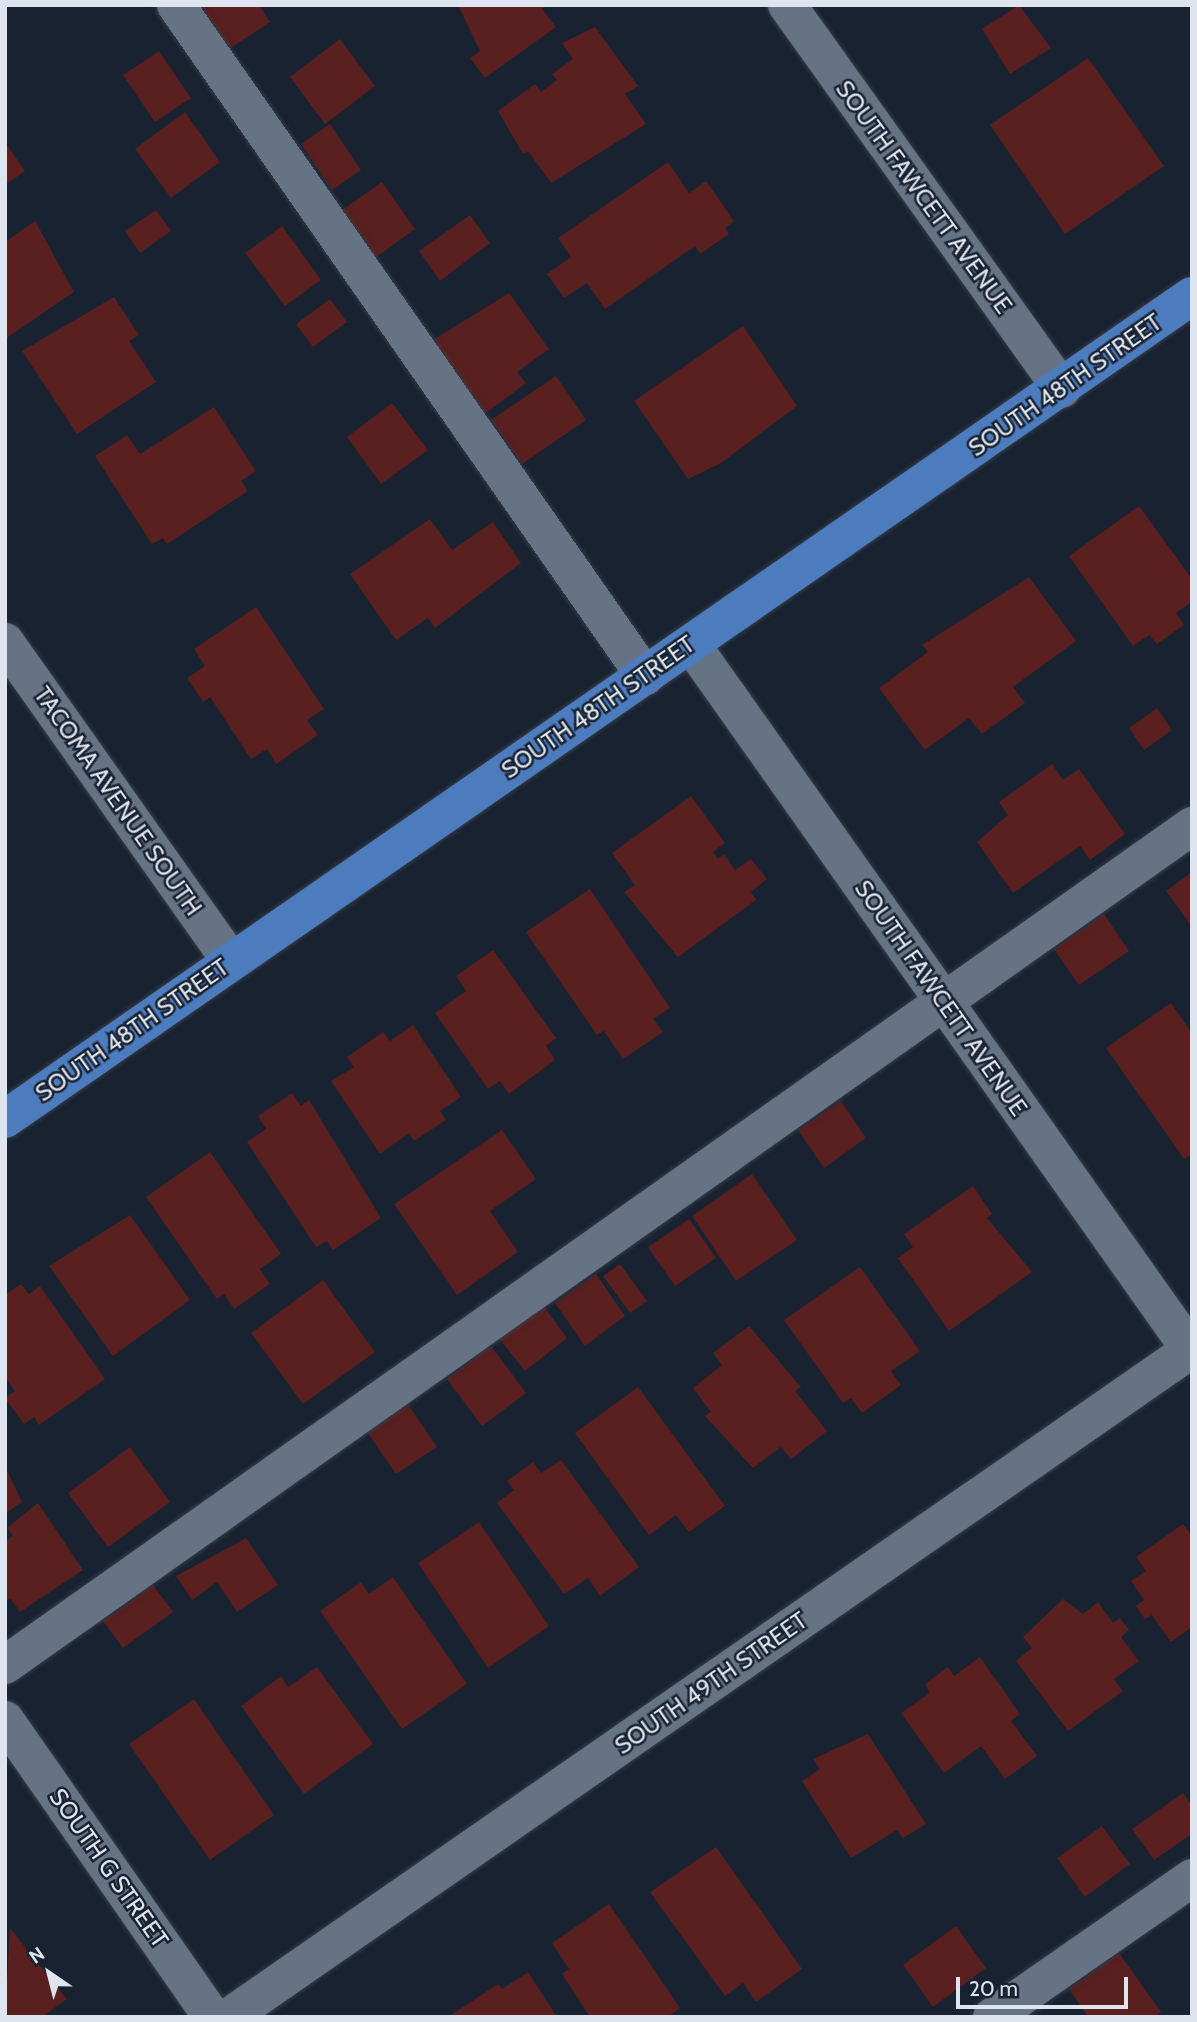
<!DOCTYPE html>
<html>
<head>
<meta charset="utf-8">
<style>
  body { margin:0 }
  #map { position:relative; width:1197px; height:2022px; overflow:hidden; background:#182231; font-family:Cabin,sans-serif }
  div>[style] { position:absolute }
  .building>* { inset:0; background:#5a1f1f }
  .roads { filter:drop-shadow(0 0 2px #343b47) drop-shadow(0 0 2px #343b47) }
  .minor>* { height:38px; margin:-19px; padding:0 19px; transform-origin:19px; border-radius:19px; background:#667384 }
  .major>* { height:38px; margin:-19px; padding:0 19px; transform-origin:19px; border-radius:19px; background:#4c7cbe }
  span { translate:-50% -50%; white-space:nowrap; text-align:center; line-height:1.15; -webkit-text-stroke:5px #182231; paint-order:stroke }
  .street-label { font-size:24px; color:#dee5ef }
  .frame { position:absolute; inset:0; border:7px solid #dee5ef; pointer-events:none }
  .north { position:absolute; left:14px; top:1938px; width:70px; height:70px; -webkit-text-stroke:5px #182231; paint-order:stroke; rotate:325deg; font-size:19px; font-weight:700; line-height:28px; text-align:center; color:#dee5ef }
  .north::after { content:''; display:block; margin:auto; width:24px; height:32px; background:#dee5ef; clip-path:polygon(50% 0,100% 100%,50% 72%,0 100%) }
  .scale { position:absolute; left:956px; top:1977px; width:172px; height:32px; box-sizing:border-box; border:4px solid #dee5ef; border-top:0; padding-left:9px; font-size:21px; line-height:24px; white-space:nowrap; color:#dee5ef; -webkit-text-stroke:5px #182231; paint-order:stroke }
</style>
</head>
<body>
<div id="map">
  <div class="building">
    <div style="clip-path:polygon(187px 5px,259px 5px,270px 22px,220px 55px)"></div>
    <div style="clip-path:polygon(458px 5px,547px 5px,542px 9px,556px 27px,485px 78px,470px 58px,480px 51px)"></div>
    <div style="clip-path:polygon(1019px 5px,1051px 48px,1010px 74px,982px 29px)"></div>
    <div style="clip-path:polygon(595px 27px,638px 86px,625px 94px,646px 124px,551px 183px,528px 151px,523px 154px,498px 111px,535px 84px,541px 92px,557px 80px,552px 74px,573px 59px,562px 43px)"></div>
    <div style="clip-path:polygon(340px 39px,375px 86px,325px 124px,290px 77px)"></div>
    <div style="clip-path:polygon(159px 51px,191px 98px,155px 122px,123px 75px)"></div>
    <div style="clip-path:polygon(1088px 58px,1164px 166px,1065px 234px,990px 125px)"></div>
    <div style="clip-path:polygon(185px 112px,220px 162px,171px 198px,135px 149px)"></div>
    <div style="clip-path:polygon(330px 124px,361px 170px,332px 190px,301px 144px)"></div>
    <div style="clip-path:polygon(5px 142px,25px 171px,5px 185px)"></div>
    <div style="clip-path:polygon(668px 162px,689px 193px,706px 181px,734px 221px,725px 228px,729px 234px,700px 254px,695px 246px,605px 309px,587px 283px,564px 298px,547px 274px,571px 257px,558px 238px)"></div>
    <div style="clip-path:polygon(382px 182px,415px 229px,375px 258px,342px 210px)"></div>
    <div style="clip-path:polygon(156px 210px,171px 231px,140px 253px,125px 231px)"></div>
    <div style="clip-path:polygon(470px 215px,490px 243px,440px 281px,419px 251px)"></div>
    <div style="clip-path:polygon(35px 221px,74px 292px,5px 339px,5px 242px)"></div>
    <div style="clip-path:polygon(282px 226px,321px 280px,285px 306px,245px 253px)"></div>
    <div style="clip-path:polygon(509px 293px,549px 349px,517px 372px,526px 383px,483px 415px,430px 342px)"></div>
    <div style="clip-path:polygon(114px 297px,139px 335px,129px 341px,156px 382px,77px 434px,22px 351px)"></div>
    <div style="clip-path:polygon(330px 299px,347px 322px,313px 347px,296px 324px)"></div>
    <div style="clip-path:polygon(743px 326px,797px 406px,721px 463px,688px 479px,634px 401px)"></div>
    <div style="clip-path:polygon(556px 376px,586px 420px,522px 464px,491px 420px)"></div>
    <div style="clip-path:polygon(392px 403px,428px 450px,381px 484px,347px 437px)"></div>
    <div style="clip-path:polygon(214px 407px,256px 471px,241px 481px,248px 491px,167px 544px,163px 538px,152px 544px,95px 456px,127px 435px,140px 454px)"></div>
    <div style="clip-path:polygon(1139px 506px,1192px 579px,1192px 602px,1176px 613px,1184px 625px,1157px 644px,1149px 635px,1133px 646px,1069px 556px)"></div>
    <div style="clip-path:polygon(430px 519px,452px 550px,493px 522px,521px 563px,435px 628px,428px 618px,396px 640px,350px 574px)"></div>
    <div style="clip-path:polygon(1029px 577px,1076px 641px,1013px 687px,1025px 703px,982px 734px,969px 718px,925px 750px,879px 688px,928px 652px,922px 645px)"></div>
    <div style="clip-path:polygon(256px 607px,324px 709px,307px 720px,318px 735px,276px 764px,267px 749px,251px 759px,210px 697px,203px 702px,187px 678px,205px 666px,194px 649px)"></div>
    <div style="clip-path:polygon(1157px 708px,1172px 730px,1144px 750px,1129px 728px)"></div>
    <div style="clip-path:polygon(1052px 764px,1063px 780px,1079px 769px,1125px 834px,1090px 860px,1080px 846px,1013px 893px,977px 842px,1008px 815px,999px 802px)"></div>
    <div style="clip-path:polygon(691px 796px,725px 843px,713px 852px,718px 859px,724px 854px,735px 870px,751px 859px,767px 879px,751px 892px,756px 900px,678px 957px,624px 892px,635px 885px,612px 853px)"></div>
    <div style="clip-path:polygon(1192px 872px,1192px 927px,1166px 891px)"></div>
    <div style="clip-path:polygon(590px 889px,670px 1008px,653px 1019px,663px 1032px,623px 1059px,604px 1031px,597px 1035px,526px 932px)"></div>
    <div style="clip-path:polygon(1104px 914px,1129px 951px,1079px 985px,1054px 949px)"></div>
    <div style="clip-path:polygon(493px 950px,556px 1038px,546px 1046px,555px 1060px,509px 1094px,500px 1081px,488px 1089px,435px 1013px,466px 991px,456px 976px)"></div>
    <div style="clip-path:polygon(1171px 1003px,1192px 1033px,1192px 1154px,1184px 1159px,1106px 1048px)"></div>
    <div style="clip-path:polygon(413px 1025px,461px 1097px,440px 1111px,446px 1120px,414px 1141px,409px 1133px,380px 1154px,331px 1081px,354px 1067px,347px 1057px,383px 1032px,390px 1041px)"></div>
    <div style="clip-path:polygon(292px 1093px,301px 1106px,309px 1100px,381px 1218px,333px 1250px,327px 1241px,316px 1247px,247px 1142px,266px 1129px,258px 1116px)"></div>
    <div style="clip-path:polygon(841px 1101px,866px 1138px,824px 1168px,798px 1130px)"></div>
    <div style="clip-path:polygon(502px 1130px,536px 1179px,490px 1211px,518px 1252px,457px 1295px,394px 1204px)"></div>
    <div style="clip-path:polygon(210px 1152px,281px 1254px,260px 1269px,270px 1284px,234px 1309px,224px 1294px,217px 1299px,146px 1197px)"></div>
    <div style="clip-path:polygon(752px 1174px,797px 1240px,736px 1281px,692px 1216px)"></div>
    <div style="clip-path:polygon(973px 1186px,992px 1214px,987px 1218px,1032px 1272px,949px 1331px,898px 1258px,913px 1247px,904px 1234px)"></div>
    <div style="clip-path:polygon(130px 1215px,190px 1300px,113px 1356px,49px 1266px)"></div>
    <div style="clip-path:polygon(689px 1219px,716px 1258px,675px 1286px,648px 1247px)"></div>
    <div style="clip-path:polygon(620px 1264px,647px 1301px,630px 1313px,603px 1276px)"></div>
    <div style="clip-path:polygon(860px 1267px,920px 1351px,891px 1371px,901px 1385px,862px 1413px,851px 1398px,843px 1403px,784px 1320px)"></div>
    <div style="clip-path:polygon(596px 1274px,625px 1316px,585px 1346px,555px 1303px)"></div>
    <div style="clip-path:polygon(323px 1280px,375px 1352px,303px 1404px,251px 1333px)"></div>
    <div style="clip-path:polygon(21px 1284px,29px 1294px,40px 1286px,105px 1379px,39px 1425px,34px 1417px,24px 1424px,5px 1398px,15px 1391px,5px 1377px,5px 1295px)"></div>
    <div style="clip-path:polygon(542px 1304px,567px 1338px,525px 1371px,499px 1338px)"></div>
    <div style="clip-path:polygon(749px 1326px,801px 1387px,795px 1391px,827px 1431px,791px 1459px,781px 1447px,753px 1468px,705px 1416px,711px 1412px,693px 1388px,722px 1365px,713px 1353px)"></div>
    <div style="clip-path:polygon(491px 1346px,526px 1393px,482px 1426px,447px 1379px)"></div>
    <div style="clip-path:polygon(638px 1387px,725px 1506px,689px 1532px,676px 1515px,649px 1535px,575px 1433px)"></div>
    <div style="clip-path:polygon(408px 1404px,437px 1447px,396px 1474px,367px 1432px)"></div>
    <div style="clip-path:polygon(130px 1447px,170px 1502px,108px 1547px,68px 1493px)"></div>
    <div style="clip-path:polygon(561px 1460px,639px 1567px,600px 1596px,588px 1578px,564px 1594px,497px 1503px,514px 1490px,507px 1481px,533px 1462px,541px 1473px)"></div>
    <div style="clip-path:polygon(5px 1466px,22px 1502px,5px 1514px)"></div>
    <div style="clip-path:polygon(38px 1503px,83px 1570px,20px 1612px,10px 1598px,5px 1602px,5px 1541px,13px 1536px,7px 1528px)"></div>
    <div style="clip-path:polygon(479px 1522px,549px 1626px,488px 1668px,418px 1563px)"></div>
    <div style="clip-path:polygon(1183px 1524px,1192px 1536px,1192px 1627px,1171px 1642px,1152px 1615px,1145px 1619px,1136px 1606px,1144px 1600px,1131px 1581px,1146px 1571px,1136px 1557px)"></div>
    <div style="clip-path:polygon(246px 1538px,278px 1585px,237px 1612px,217px 1582px,192px 1600px,176px 1576px)"></div>
    <div style="clip-path:polygon(393px 1577px,467px 1684px,402px 1729px,320px 1611px,361px 1582px,369px 1594px)"></div>
    <div style="clip-path:polygon(153px 1585px,173px 1612px,123px 1648px,103px 1621px)"></div>
    <div style="clip-path:polygon(1063px 1599px,1083px 1614px,1098px 1602px,1113px 1623px,1120px 1618px,1129px 1630px,1121px 1637px,1139px 1661px,1114px 1679px,1123px 1691px,1068px 1731px,1016px 1661px,1032px 1648px,1023px 1637px)"></div>
    <div style="clip-path:polygon(980px 1657px,1020px 1714px,1011px 1721px,1037px 1756px,1005px 1779px,981px 1746px,944px 1773px,901px 1713px,930px 1693px,925px 1684px,948px 1667px,954px 1676px)"></div>
    <div style="clip-path:polygon(317px 1667px,373px 1744px,304px 1794px,241px 1706px,281px 1676px,288px 1687px)"></div>
    <div style="clip-path:polygon(194px 1699px,274px 1815px,210px 1860px,129px 1744px)"></div>
    <div style="clip-path:polygon(868px 1734px,926px 1824px,903px 1838px,897px 1830px,851px 1858px,802px 1781px,820px 1769px,813px 1759px)"></div>
    <div style="clip-path:polygon(1183px 1793px,1192px 1806px,1192px 1834px,1154px 1860px,1132px 1829px)"></div>
    <div style="clip-path:polygon(1102px 1826px,1130px 1864px,1085px 1897px,1057px 1858px)"></div>
    <div style="clip-path:polygon(716px 1847px,802px 1969px,756px 2002px,743px 1983px,725px 1996px,650px 1892px)"></div>
    <div style="clip-path:polygon(609px 1904px,680px 2008px,668px 2017px,590px 2017px,562px 1974px,569px 1969px,552px 1943px)"></div>
    <div style="clip-path:polygon(956px 1926px,986px 1968px,933px 2007px,903px 1965px)"></div>
    <div style="clip-path:polygon(10px 1928px,67px 1999px,42px 2017px,5px 2017px)"></div>
    <div style="clip-path:polygon(1119px 1953px,1161px 2012px,1154px 2017px,1088px 2017px,1069px 1989px)"></div>
    <div style="clip-path:polygon(528px 1972px,557px 2017px,448px 2017px,498px 1984px,502px 1989px)"></div>
  </div>
  <div class="roads">
    <div class="minor">
      <div style="left:176px;top:5px;width:819px;rotate:55.05deg"></div>
      <div style="left:787px;top:5px;width:472px;rotate:54.4deg"></div>
      <div style="left:5px;top:642px;width:390px;rotate:54.7deg"></div>
      <div style="left:691px;top:644px;width:867px;rotate:54.72deg"></div>
      <div style="left:5px;top:1665px;width:1454px;rotate:-35.25deg"></div>
      <div style="left:5px;top:1720px;width:362px;rotate:55.1deg"></div>
      <div style="left:229px;top:2017px;width:1172px;rotate:-34.75deg"></div>
      <div style="left:992px;top:2017px;width:244px;rotate:-34.8deg"></div>
    </div>
    <div class="major">
      <div style="left:5px;top:1119px;width:1444px;rotate:-34.74deg"></div>
    </div>
  </div>
  <div class="street-label">
    <span style="left:924px;top:197px;rotate:54deg">SOUTH FAWCETT AVENUE</span>
    <span style="left:1065px;top:385px;rotate:-35deg">SOUTH 48TH STREET</span>
    <span style="left:598px;top:707px;rotate:-35deg">SOUTH 48TH STREET</span>
    <span style="left:118px;top:801px;rotate:55deg">TACOMA AVENUE SOUTH</span>
    <span style="left:941px;top:998px;rotate:55deg">SOUTH FAWCETT AVENUE</span>
    <span style="left:132px;top:1030px;rotate:-35deg">SOUTH 48TH STREET</span>
    <span style="left:711px;top:1683px;rotate:-35deg">SOUTH 49TH STREET</span>
    <span style="left:109px;top:1868px;rotate:55deg">SOUTH G STREET</span>
  </div>
  <div class="frame"></div>
  <div class="north">N</div>
  <div class="scale">20 m</div>
</div>
</body>
</html>
